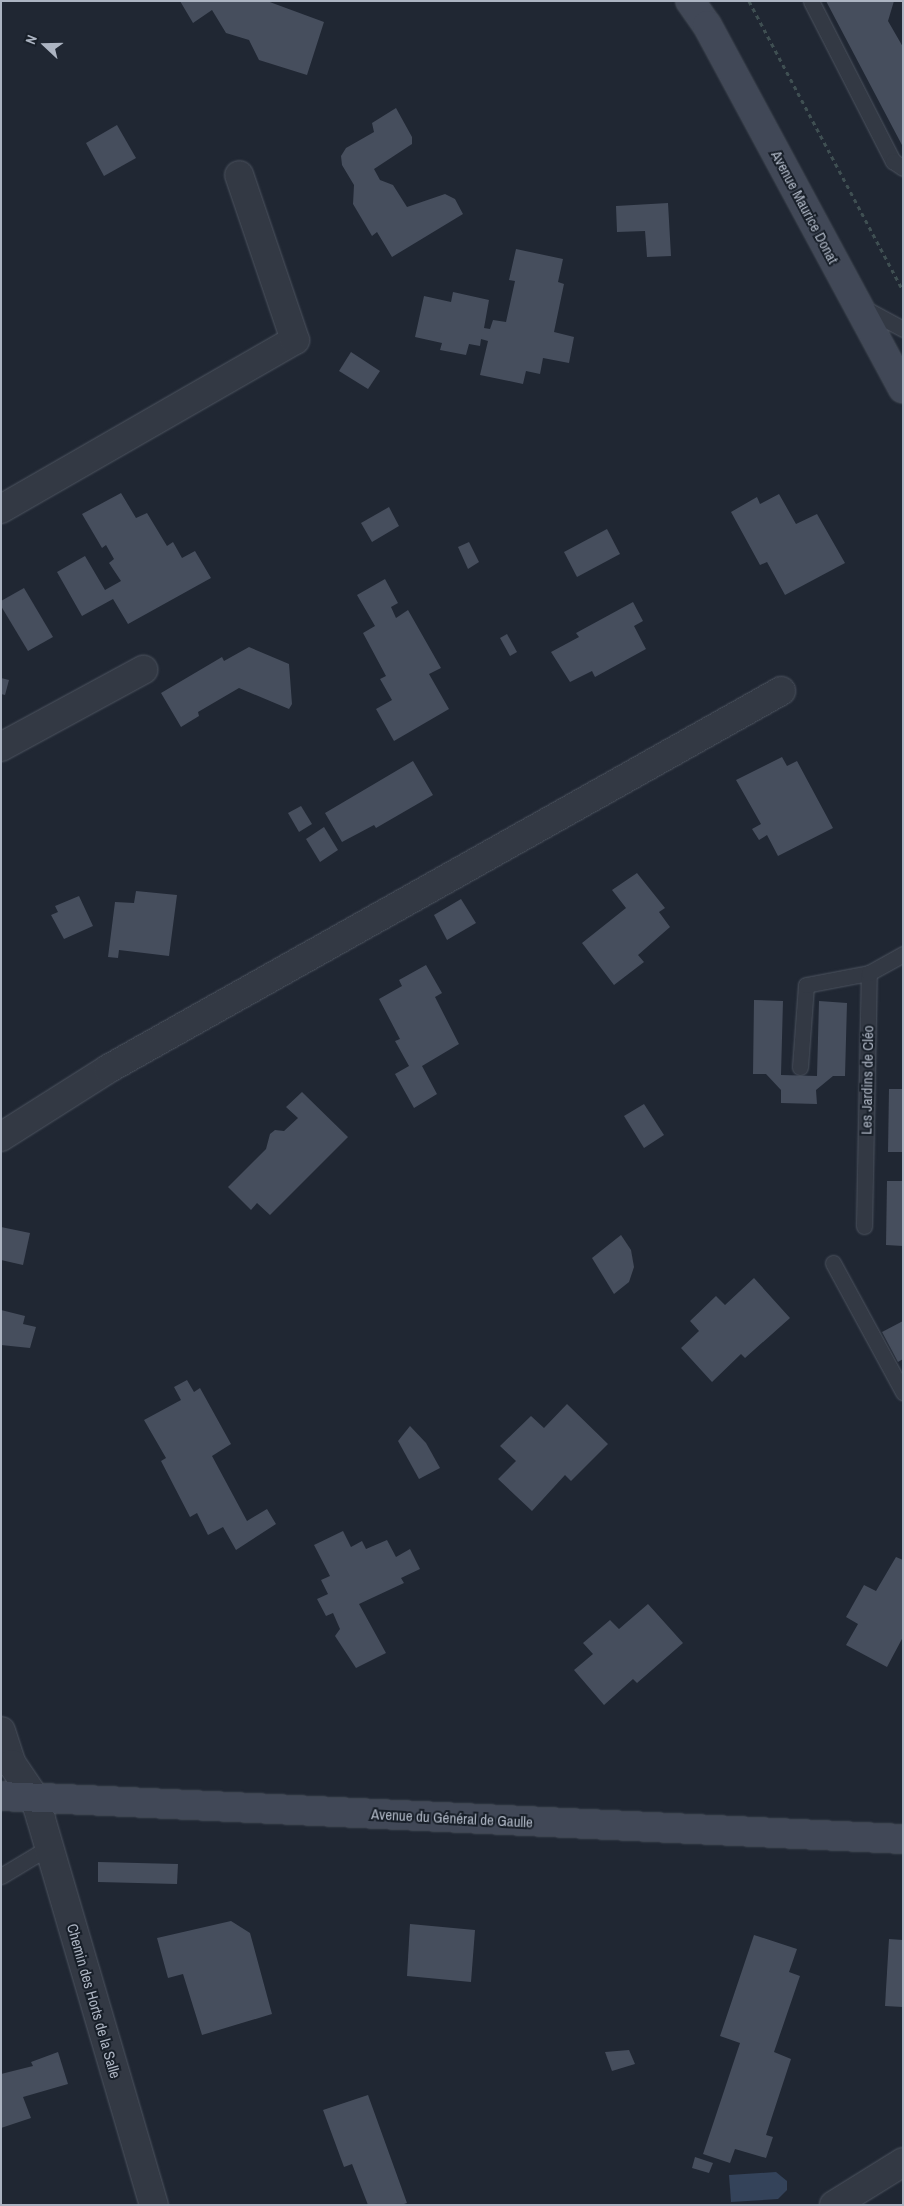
<!DOCTYPE html>
<html>
<head>
<meta charset="utf-8">
<style>
  body { margin:0 }
  #map { position:relative; width:904px; height:2206px; overflow:hidden; background:#202733; font-family:"Archivo Narrow",sans-serif }
  div>[style] { position:absolute }
  .water>* { inset:0; background:#34435a }
  .building>* { inset:0; background:#464e5d }
  .path>* { height:3px; margin-top:-1.5px; transform-origin:0; background:repeating-linear-gradient(90deg,#3f4f52 0 4px,transparent 0 8px) }
  .roads { filter:drop-shadow(0 0 1px #4d5460) drop-shadow(0 0 1px #4d5460) }
  .service>* { height:15px; margin:-7.5px; padding:0 7.5px; transform-origin:7.5px; border-radius:7.5px; background:#333944 }
  .minor>* { height:28px; margin:-14px; padding:0 14px; transform-origin:14px; border-radius:14px; background:#333944 }
  .secondary>* { height:28px; margin:-14px; padding:0 14px; transform-origin:14px; border-radius:14px; background:#414857 }
  span { translate:-50% -50%; white-space:nowrap; text-align:center; line-height:1.15; -webkit-text-stroke:4px #181f29; paint-order:stroke }
  .street-label { font-size:15px; color:#acb4c2 }
  .frame { position:absolute; inset:0; border:2px solid #acb4c2; pointer-events:none }
  .north { position:absolute; left:20px; top:20px; width:50px; height:50px; -webkit-text-stroke:4px #181f29; paint-order:stroke; rotate:291deg; font-size:14px; font-weight:700; line-height:20px; text-align:center; color:#acb4c2 }
  .north::after { content:''; display:block; margin:auto; width:18px; height:22px; background:#acb4c2; clip-path:polygon(50% 0,100% 100%,50% 72%,0 100%) }
</style>
</head>
<body>
<div id="map">
  <div class="water">
    <div style="clip-path:polygon(776px 2172px,787px 2181px,787px 2190px,778px 2199px,731px 2202px,729px 2175px)"></div>
  </div>
  <div class="building">
    <div style="clip-path:polygon(180px 1px,267px 1px,324px 22px,307px 75px,259px 60px,249px 40px,226px 33px,212px 10px,193px 23px)"></div>
    <div style="clip-path:polygon(826px 1px,894px 1px,888px 21px,903px 47px,903px 147px)"></div>
    <div style="clip-path:polygon(396px 108px,412px 137px,412px 144px,374px 169px,380px 180px,393px 185px,407px 207px,445px 194px,455px 199px,463px 214px,392px 257px,377px 232px,372px 236px,353px 204px,354px 185px,342px 165px,341px 156px,346px 148px,374px 132px,372px 123px)"></div>
    <div style="clip-path:polygon(117px 125px,136px 158px,104px 176px,86px 143px)"></div>
    <div style="clip-path:polygon(668px 203px,671px 256px,647px 257px,645px 231px,617px 232px,616px 206px)"></div>
    <div style="clip-path:polygon(516px 249px,563px 259px,558px 282px,564px 284px,554px 332px,574px 337px,569px 363px,543px 358px,540px 374px,526px 371px,523px 384px,480px 375px,488px 341px,481px 339px,480px 346px,469px 344px,466px 355px,440px 350px,442px 343px,415px 337px,424px 296px,451px 302px,453px 292px,489px 300px,484px 328px,490px 329px,493px 320px,506px 322px,515px 281px,509px 280px)"></div>
    <div style="clip-path:polygon(351px 352px,380px 371px,368px 389px,339px 371px)"></div>
    <div style="clip-path:polygon(121px 493px,136px 518px,147px 513px,167px 546px,173px 542px,182px 558px,195px 551px,211px 578px,128px 624px,113px 599px,82px 616px,57px 572px,85px 556px,105px 590px,121px 581px,109px 563px,114px 559px,106px 545px,102px 548px,82px 514px)"></div>
    <div style="clip-path:polygon(779px 494px,796px 524px,817px 514px,845px 563px,785px 595px,767px 562px,760px 565px,731px 512px,757px 497px,760px 504px)"></div>
    <div style="clip-path:polygon(389px 507px,399px 526px,372px 542px,361px 523px)"></div>
    <div style="clip-path:polygon(607px 529px,620px 554px,577px 577px,564px 552px)"></div>
    <div style="clip-path:polygon(469px 542px,479px 562px,468px 569px,458px 547px)"></div>
    <div style="clip-path:polygon(385px 579px,398px 603px,391px 607px,396px 618px,408px 610px,441px 668px,429px 674px,449px 709px,394px 741px,376px 709px,392px 700px,380px 679px,386px 676px,363px 633px,375px 626px,357px 595px)"></div>
    <div style="clip-path:polygon(24px 588px,53px 637px,28px 651px,1px 606px,1px 601px)"></div>
    <div style="clip-path:polygon(633px 602px,643px 621px,634px 626px,646px 649px,595px 677px,592px 671px,570px 682px,551px 652px,579px 637px,576px 633px)"></div>
    <div style="clip-path:polygon(507px 634px,517px 652px,510px 656px,500px 638px)"></div>
    <div style="clip-path:polygon(249px 647px,289px 664px,292px 704px,289px 709px,239px 688px,198px 712px,199px 716px,181px 727px,161px 693px,222px 657px,224px 661px)"></div>
    <div style="clip-path:polygon(1px 678px,9px 680px,5px 695px,1px 694px)"></div>
    <div style="clip-path:polygon(782px 757px,787px 766px,797px 761px,833px 828px,778px 856px,767px 835px,759px 840px,752px 829px,761px 824px,736px 780px)"></div>
    <div style="clip-path:polygon(413px 761px,433px 795px,376px 828px,374px 825px,342px 842px,325px 813px)"></div>
    <div style="clip-path:polygon(301px 806px,312px 824px,299px 832px,288px 813px)"></div>
    <div style="clip-path:polygon(324px 827px,338px 850px,320px 862px,306px 839px)"></div>
    <div style="clip-path:polygon(637px 873px,665px 908px,659px 912px,670px 927px,638px 955px,644px 962px,614px 985px,582px 943px,626px 908px,612px 890px)"></div>
    <div style="clip-path:polygon(136px 891px,177px 895px,169px 956px,119px 950px,118px 958px,108px 957px,115px 902px,134px 903px)"></div>
    <div style="clip-path:polygon(79px 896px,93px 926px,64px 939px,51px 915px,58px 912px,55px 906px)"></div>
    <div style="clip-path:polygon(461px 899px,476px 923px,447px 940px,434px 915px)"></div>
    <div style="clip-path:polygon(426px 965px,442px 993px,435px 997px,459px 1044px,422px 1066px,437px 1094px,414px 1108px,395px 1074px,409px 1066px,395px 1041px,400px 1039px,379px 999px,402px 986px,399px 980px)"></div>
    <div style="clip-path:polygon(754px 1000px,783px 1001px,781px 1075px,817px 1076px,819px 1001px,847px 1003px,845px 1076px,833px 1076px,816px 1090px,817px 1104px,781px 1103px,781px 1090px,766px 1074px,753px 1074px)"></div>
    <div style="clip-path:polygon(889px 1089px,903px 1089px,903px 1152px,888px 1152px)"></div>
    <div style="clip-path:polygon(302px 1092px,348px 1137px,270px 1215px,257px 1203px,251px 1210px,228px 1187px,266px 1149px,270px 1134px,275px 1130px,284px 1131px,298px 1118px,286px 1107px)"></div>
    <div style="clip-path:polygon(644px 1104px,664px 1135px,644px 1148px,624px 1116px)"></div>
    <div style="clip-path:polygon(887px 1181px,903px 1181px,903px 1246px,886px 1245px)"></div>
    <div style="clip-path:polygon(1px 1227px,30px 1233px,23px 1265px,1px 1260px)"></div>
    <div style="clip-path:polygon(621px 1235px,631px 1250px,634px 1267px,629px 1282px,614px 1294px,592px 1258px)"></div>
    <div style="clip-path:polygon(754px 1278px,790px 1318px,745px 1358px,741px 1354px,712px 1382px,681px 1348px,699px 1331px,690px 1321px,716px 1296px,725px 1305px)"></div>
    <div style="clip-path:polygon(1px 1310px,25px 1316px,23px 1324px,36px 1327px,30px 1348px,1px 1345px)"></div>
    <div style="clip-path:polygon(903px 1321px,903px 1359px,898px 1362px,882px 1332px)"></div>
    <div style="clip-path:polygon(187px 1380px,194px 1392px,200px 1388px,231px 1444px,212px 1456px,247px 1521px,267px 1509px,276px 1524px,236px 1550px,223px 1527px,208px 1535px,197px 1513px,190px 1517px,161px 1461px,166px 1458px,144px 1420px,181px 1400px,174px 1387px)"></div>
    <div style="clip-path:polygon(567px 1404px,608px 1444px,571px 1481px,565px 1475px,532px 1511px,498px 1479px,516px 1461px,500px 1446px,531px 1416px,544px 1428px)"></div>
    <div style="clip-path:polygon(410px 1426px,426px 1443px,440px 1468px,419px 1479px,398px 1441px)"></div>
    <div style="clip-path:polygon(343px 1531px,351px 1547px,362px 1541px,366px 1549px,387px 1540px,396px 1557px,410px 1549px,420px 1569px,401px 1578px,404px 1583px,359px 1604px,386px 1653px,356px 1668px,335px 1636px,340px 1629px,333px 1613px,326px 1616px,317px 1599px,328px 1594px,321px 1580px,330px 1576px,314px 1545px)"></div>
    <div style="clip-path:polygon(896px 1557px,903px 1560px,903px 1637px,887px 1667px,846px 1645px,858px 1624px,846px 1617px,864px 1585px,876px 1591px)"></div>
    <div style="clip-path:polygon(648px 1604px,683px 1643px,637px 1683px,633px 1679px,604px 1705px,574px 1670px,593px 1654px,583px 1643px,610px 1620px,619px 1629px)"></div>
    <div style="clip-path:polygon(98px 1862px,178px 1864px,177px 1884px,98px 1882px)"></div>
    <div style="clip-path:polygon(231px 1921px,250px 1933px,272px 2014px,202px 2035px,183px 1974px,168px 1978px,157px 1938px)"></div>
    <div style="clip-path:polygon(410px 1924px,475px 1930px,471px 1982px,407px 1976px)"></div>
    <div style="clip-path:polygon(754px 1935px,797px 1949px,789px 1972px,800px 1976px,774px 2052px,791px 2059px,766px 2135px,773px 2137px,766px 2158px,735px 2149px,730px 2163px,703px 2154px,740px 2043px,720px 2036px)"></div>
    <div style="clip-path:polygon(889px 1939px,903px 1940px,903px 2007px,885px 2006px)"></div>
    <div style="clip-path:polygon(629px 2050px,635px 2064px,612px 2071px,605px 2052px)"></div>
    <div style="clip-path:polygon(58px 2052px,68px 2084px,23px 2097px,31px 2118px,1px 2128px,1px 2074px,33px 2066px,31px 2062px)"></div>
    <div style="clip-path:polygon(368px 2095px,407px 2203px,401px 2205px,368px 2205px,352px 2164px,344px 2167px,323px 2110px)"></div>
    <div style="clip-path:polygon(695px 2157px,713px 2163px,709px 2173px,692px 2168px)"></div>
  </div>
  <div class="path">
    <div style="left:749px;top:1px;width:328px;rotate:62deg"></div>
  </div>
  <div class="roads">
    <div class="service">
      <div style="left:811px;top:1px;width:180px;rotate:62.9deg"></div>
      <div style="left:893px;top:161px;width:12px;rotate:35deg"></div>
      <div style="left:862px;top:307px;width:47px;rotate:28.2deg"></div>
      <div style="left:800px;top:1067px;width:82px;rotate:-85.8deg"></div>
      <div style="left:806px;top:985px;width:64px;rotate:-10.8deg"></div>
      <div style="left:864px;top:1226px;width:253px;rotate:-88.9deg"></div>
      <div style="left:869px;top:973px;width:39px;rotate:-29deg"></div>
      <div style="left:833px;top:1263px;width:147px;rotate:61.5deg"></div>
      <div style="left:1px;top:1876px;width:56px;rotate:-31.1deg"></div>
    </div>
    <div class="minor">
      <div style="left:1px;top:509px;width:339px;rotate:-29.9deg"></div>
      <div style="left:295px;top:340px;width:174px;rotate:-108.7deg"></div>
      <div style="left:1px;top:747px;width:162px;rotate:-28.5deg"></div>
      <div style="left:1px;top:1137px;width:127px;rotate:-32.4deg"></div>
      <div style="left:108px;top:1069px;width:772px;rotate:-29.32deg"></div>
      <div style="left:1px;top:1731px;width:35px;rotate:72deg"></div>
      <div style="left:12px;top:1764px;width:40px;rotate:56deg"></div>
      <div style="left:34px;top:1797px;width:23px;rotate:72deg"></div>
      <div style="left:41px;top:1819px;width:402px;rotate:73.7deg"></div>
      <div style="left:834px;top:2205px;width:81px;rotate:-31.9deg"></div>
    </div>
    <div class="secondary">
      <div style="left:690px;top:1px;width:29px;rotate:55deg"></div>
      <div style="left:707px;top:25px;width:413px;rotate:61.7deg"></div>
      <div style="left:1px;top:1796px;width:903px;rotate:2.73deg"></div>
    </div>
  </div>
  <div class="street-label">
    <span style="left:805px;top:207px;rotate:62deg">Avenue Maurice Donat</span>
    <span style="left:867px;top:1080px;rotate:-89deg">Les Jardins de Cléo</span>
    <span style="left:452px;top:1818px;rotate:3deg">Avenue du Général de Gaulle</span>
    <span style="left:94px;top:2001px;rotate:74deg">Chemin des Horts de la Salle</span>
  </div>
  <div class="frame"></div>
  <div class="north">N</div>
</div>
</body>
</html>
